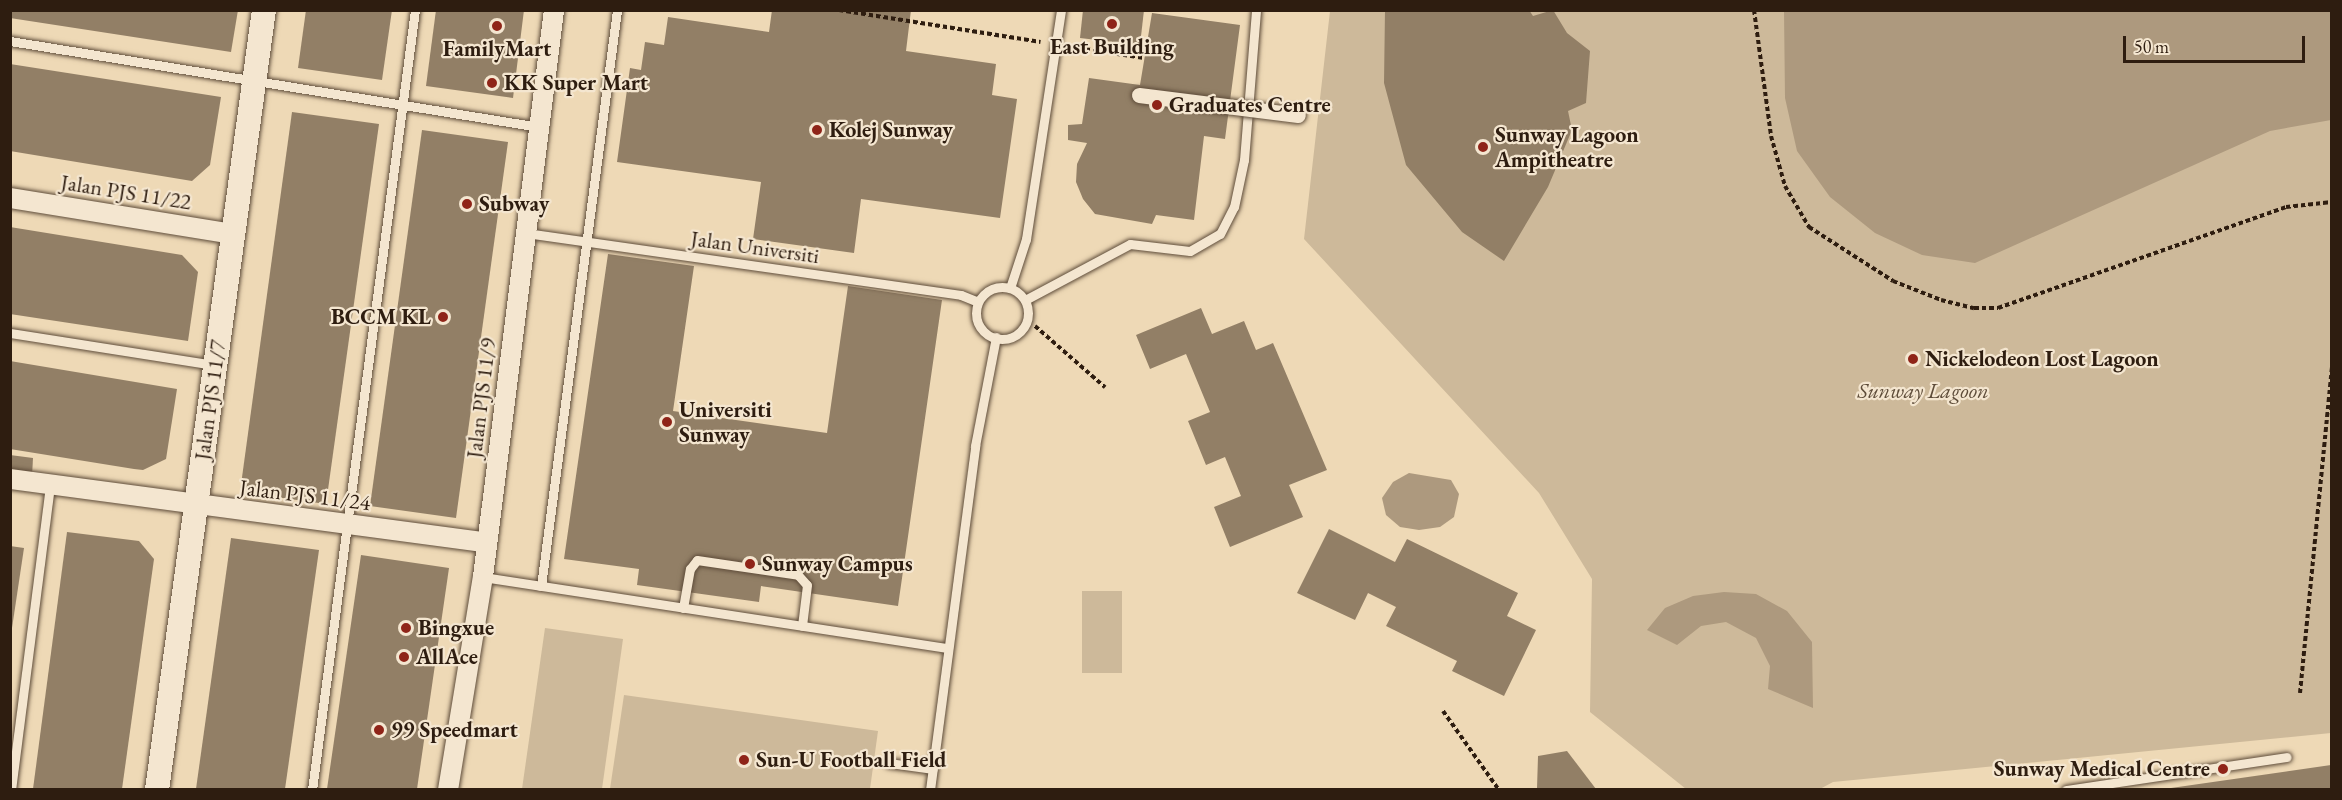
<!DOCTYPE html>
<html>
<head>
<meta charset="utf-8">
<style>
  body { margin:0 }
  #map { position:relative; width:2342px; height:800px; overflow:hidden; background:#eed9b6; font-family:"EB Garamond",serif }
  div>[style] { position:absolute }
  .green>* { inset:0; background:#cdb99a }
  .water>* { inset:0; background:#ad997e }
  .building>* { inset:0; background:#927f66 }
  .path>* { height:4px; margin-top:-2px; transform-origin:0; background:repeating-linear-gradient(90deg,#2e1d10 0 4.5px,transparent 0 7.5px) }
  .roads { filter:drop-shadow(0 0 2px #5e4c3a) drop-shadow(0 0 2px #5e4c3a) }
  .service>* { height:9px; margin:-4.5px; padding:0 4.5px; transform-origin:4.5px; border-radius:4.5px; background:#f4e6d0 }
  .service>.ring { margin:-4.5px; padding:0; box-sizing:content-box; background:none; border:9px solid #f4e6d0; border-radius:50% }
  .minor>* { height:20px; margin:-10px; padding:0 10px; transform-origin:10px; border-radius:10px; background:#f4e6d0 }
  .tertiary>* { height:24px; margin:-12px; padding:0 12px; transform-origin:12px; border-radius:12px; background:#f4e6d0 }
  .bridges { filter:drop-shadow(0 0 2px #5e4c3a) drop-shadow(0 0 2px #5e4c3a) }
  .pedestrian-bridge>* { height:15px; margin:-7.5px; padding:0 7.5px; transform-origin:7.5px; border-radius:7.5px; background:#f4e6d0 }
  .dots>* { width:16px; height:16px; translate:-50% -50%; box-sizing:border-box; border:3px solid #f4e6d0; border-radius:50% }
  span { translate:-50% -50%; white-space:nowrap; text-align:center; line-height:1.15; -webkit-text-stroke:4.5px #f4e6d0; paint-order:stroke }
  .poi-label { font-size:22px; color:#2e1d10; font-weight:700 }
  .left { translate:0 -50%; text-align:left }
  .right { translate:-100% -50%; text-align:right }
  .street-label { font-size:22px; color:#2e1d10 }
  .park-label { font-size:22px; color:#5e4c39; font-style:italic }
  .frame { position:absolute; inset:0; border:12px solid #2e1d10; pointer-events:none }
  .scale { position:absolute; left:2123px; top:36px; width:182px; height:27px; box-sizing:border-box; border:3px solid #2e1d10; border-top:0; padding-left:8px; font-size:18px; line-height:21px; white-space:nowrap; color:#2e1d10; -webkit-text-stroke:4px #f4e6d0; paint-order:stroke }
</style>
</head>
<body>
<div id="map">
  <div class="green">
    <div style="clip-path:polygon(1330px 11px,2331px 11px,2331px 733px,1833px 782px,1820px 789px,1686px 789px,1590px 712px,1592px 579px,1539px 493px,1304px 239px)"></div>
    <div style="clip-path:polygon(1082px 591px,1122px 591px,1122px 673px,1082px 673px)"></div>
    <div style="clip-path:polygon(545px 628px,623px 639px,602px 789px,522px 789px)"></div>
    <div style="clip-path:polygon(624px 695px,878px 731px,870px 789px,610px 789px)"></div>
  </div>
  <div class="water">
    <div style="clip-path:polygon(1784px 11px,2331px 11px,2331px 120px,2270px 131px,1975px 263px,1922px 255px,1875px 233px,1830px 197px,1797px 151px,1785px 98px)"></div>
    <div style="clip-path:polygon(1409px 473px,1451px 480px,1459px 494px,1454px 517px,1440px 527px,1419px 530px,1400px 527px,1386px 515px,1382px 498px,1393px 482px)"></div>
    <div style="clip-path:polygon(1724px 592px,1756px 594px,1787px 611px,1812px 642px,1813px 708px,1768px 689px,1770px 666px,1756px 638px,1726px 622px,1701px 626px,1677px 645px,1647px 630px,1665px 608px,1693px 596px)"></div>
  </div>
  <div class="building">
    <div style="clip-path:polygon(10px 10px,238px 10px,231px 52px,10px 18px)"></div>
    <div style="clip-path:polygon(306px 10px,392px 10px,382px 80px,298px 68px)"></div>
    <div style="clip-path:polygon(436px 10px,524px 10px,513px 98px,426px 86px)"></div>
    <div style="clip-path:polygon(772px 10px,911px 10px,906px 51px,996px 64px,992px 95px,1017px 99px,1000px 218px,861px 199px,854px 253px,753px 239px,761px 182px,617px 162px,630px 68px,641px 70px,645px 42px,664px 45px,668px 17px,769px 32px)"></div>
    <div style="clip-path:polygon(1083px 10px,1144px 10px,1140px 45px,1080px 38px)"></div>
    <div style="clip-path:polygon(1385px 10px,1529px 10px,1533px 16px,1553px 10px,1567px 33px,1590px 51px,1586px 103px,1568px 111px,1572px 130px,1548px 187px,1504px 261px,1462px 232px,1406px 165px,1384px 83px)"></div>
    <div style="clip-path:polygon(1152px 13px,1240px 25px,1225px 139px,1204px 136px,1194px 220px,1156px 215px,1152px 224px,1095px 214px,1083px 199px,1076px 182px,1077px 164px,1087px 143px,1068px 140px,1068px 125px,1082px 124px,1089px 78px,1140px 85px)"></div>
    <div style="clip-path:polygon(10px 64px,221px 97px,210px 165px,192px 181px,10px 151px)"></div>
    <div style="clip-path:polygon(292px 112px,379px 124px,326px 504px,240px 492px)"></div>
    <div style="clip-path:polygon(422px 130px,508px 142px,456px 518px,370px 506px)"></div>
    <div style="clip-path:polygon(10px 227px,182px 255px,198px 272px,188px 341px,10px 314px)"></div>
    <div style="clip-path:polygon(608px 254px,694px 266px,673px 411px,827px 433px,848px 286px,942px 300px,898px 606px,761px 586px,759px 602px,637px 585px,639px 569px,564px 559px)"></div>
    <div style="clip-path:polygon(1201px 308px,1212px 334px,1244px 321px,1256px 350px,1273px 343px,1327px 470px,1289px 485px,1303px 517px,1230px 547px,1214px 507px,1241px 496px,1225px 457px,1206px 465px,1188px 421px,1210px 412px,1186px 354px,1150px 369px,1136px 335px)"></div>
    <div style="clip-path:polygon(10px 361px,177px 389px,166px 459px,143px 470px,134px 469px,10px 449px)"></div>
    <div style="clip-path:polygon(10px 455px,33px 458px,32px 476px,10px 473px)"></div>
    <div style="clip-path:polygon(1329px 529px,1395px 562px,1407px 539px,1518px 593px,1507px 616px,1536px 630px,1504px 696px,1452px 671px,1457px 661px,1386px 626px,1396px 607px,1368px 593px,1355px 620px,1297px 593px)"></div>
    <div style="clip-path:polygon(67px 532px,139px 541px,154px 559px,122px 789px,33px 789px)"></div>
    <div style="clip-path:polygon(231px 538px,319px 550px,285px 789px,196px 789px)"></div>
    <div style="clip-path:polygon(10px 546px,24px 548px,12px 628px,10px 628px)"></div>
    <div style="clip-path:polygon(361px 555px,449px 568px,417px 789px,327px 789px)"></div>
    <div style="clip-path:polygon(1567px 751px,1596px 789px,1537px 789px,1538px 756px)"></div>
    <div style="clip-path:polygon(2331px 765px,2331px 789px,2171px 789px,2171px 788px)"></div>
  </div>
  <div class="path">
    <div style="left:839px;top:10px;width:204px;rotate:9deg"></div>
    <div style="left:1754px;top:10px;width:127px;rotate:82.3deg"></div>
    <div style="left:1771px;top:136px;width:52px;rotate:74.4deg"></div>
    <div style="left:1785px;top:186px;width:48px;rotate:59.7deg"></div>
    <div style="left:1809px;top:227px;width:100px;rotate:32.7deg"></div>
    <div style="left:1893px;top:281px;width:52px;rotate:21.6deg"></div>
    <div style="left:1941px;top:300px;width:34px;rotate:14deg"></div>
    <div style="left:1974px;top:308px;width:24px"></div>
    <div style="left:1998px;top:308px;width:305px;rotate:-19.3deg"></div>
    <div style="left:2286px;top:207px;width:46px;rotate:-6.2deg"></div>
    <div style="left:1071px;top:47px;width:74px;rotate:8.6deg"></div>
    <div style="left:1035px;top:326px;width:93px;rotate:41.1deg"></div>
    <div style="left:2300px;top:693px;width:327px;rotate:-84.4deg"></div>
    <div style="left:1443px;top:711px;width:97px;rotate:54.7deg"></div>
  </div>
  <div class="roads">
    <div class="service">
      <div style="left:10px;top:41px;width:536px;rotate:9.23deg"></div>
      <div style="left:526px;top:233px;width:439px;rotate:8.1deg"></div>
      <div style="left:961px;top:295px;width:18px;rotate:22deg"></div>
      <div class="ring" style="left:976px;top:287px;width:43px;height:43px"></div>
      <div style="left:1010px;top:288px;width:52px;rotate:-71.9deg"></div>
      <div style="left:1026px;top:239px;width:232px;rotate:-81.3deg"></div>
      <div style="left:1025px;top:300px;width:119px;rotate:-28.1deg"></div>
      <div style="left:1130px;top:244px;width:60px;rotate:6.7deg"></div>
      <div style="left:1190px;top:251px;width:34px;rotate:-30deg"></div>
      <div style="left:1220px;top:234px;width:30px;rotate:-63deg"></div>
      <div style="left:1234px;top:207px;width:48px;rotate:-78deg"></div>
      <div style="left:1244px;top:160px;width:150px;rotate:-85.4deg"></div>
      <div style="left:10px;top:333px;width:207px;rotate:8.9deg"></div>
      <div style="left:483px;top:577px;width:470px;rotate:8.7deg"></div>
      <div style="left:541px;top:586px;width:581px;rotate:-82.48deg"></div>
      <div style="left:683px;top:608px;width:40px;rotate:-80deg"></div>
      <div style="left:690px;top:569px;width:11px;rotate:-52deg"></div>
      <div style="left:697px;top:560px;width:102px;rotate:8.4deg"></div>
      <div style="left:798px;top:575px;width:13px;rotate:48deg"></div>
      <div style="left:807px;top:585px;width:41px;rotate:97deg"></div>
      <div style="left:889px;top:763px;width:44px;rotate:7.8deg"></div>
      <div style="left:11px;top:790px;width:308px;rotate:-82.7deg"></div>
      <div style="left:312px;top:790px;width:787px;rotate:-82.48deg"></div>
      <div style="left:930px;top:790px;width:347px;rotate:-82.5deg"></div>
      <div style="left:975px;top:446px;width:111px;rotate:-79.1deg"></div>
      <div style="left:2066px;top:790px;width:223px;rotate:-8.5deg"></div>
    </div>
    <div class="minor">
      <div style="left:10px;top:198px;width:226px;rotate:9.2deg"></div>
      <div style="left:10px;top:479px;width:481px;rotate:7.6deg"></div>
      <div style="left:448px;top:790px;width:216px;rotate:-80.7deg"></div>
      <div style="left:483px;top:577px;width:571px;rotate:-82.86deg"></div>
    </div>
    <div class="tertiary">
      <div style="left:157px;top:790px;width:787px;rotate:-82.19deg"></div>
    </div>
  </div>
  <div class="bridges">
    <div class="pedestrian-bridge">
      <div style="left:1139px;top:95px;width:160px;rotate:7.2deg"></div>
    </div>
  </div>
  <div class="dots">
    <div style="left:1112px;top:24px;background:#8f2418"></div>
    <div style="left:497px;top:26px;background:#8f2418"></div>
    <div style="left:492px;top:83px;background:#8f2418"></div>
    <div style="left:1157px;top:105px;background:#8f2418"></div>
    <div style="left:817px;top:130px;background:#8f2418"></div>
    <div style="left:1483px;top:147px;background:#8f2418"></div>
    <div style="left:467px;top:204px;background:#8f2418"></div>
    <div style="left:443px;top:317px;background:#8f2418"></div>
    <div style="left:1913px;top:359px;background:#8f2418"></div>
    <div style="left:667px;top:422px;background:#8f2418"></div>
    <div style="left:750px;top:564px;background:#8f2418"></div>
    <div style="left:406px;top:628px;background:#8f2418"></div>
    <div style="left:404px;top:657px;background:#8f2418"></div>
    <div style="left:379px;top:730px;background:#8f2418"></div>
    <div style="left:744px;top:760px;background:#8f2418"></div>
    <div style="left:2223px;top:769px;background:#8f2418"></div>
  </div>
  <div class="poi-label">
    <span style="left:1112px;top:47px">East Building</span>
    <span style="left:497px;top:49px">FamilyMart</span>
    <span class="left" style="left:504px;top:83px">KK Super Mart</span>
    <span class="left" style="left:1169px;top:105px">Graduates Centre</span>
    <span class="left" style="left:829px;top:130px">Kolej Sunway</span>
    <span class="left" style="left:1495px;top:147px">Sunway Lagoon<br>Ampitheatre</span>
    <span class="left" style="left:479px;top:204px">Subway</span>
    <span class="right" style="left:431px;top:317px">BCCM KL</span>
    <span class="left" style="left:1925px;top:359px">Nickelodeon Lost Lagoon</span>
    <span class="left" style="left:679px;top:422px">Universiti<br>Sunway</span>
    <span class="left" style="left:762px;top:564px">Sunway Campus</span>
    <span class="left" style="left:418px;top:628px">Bingxue</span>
    <span class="left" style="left:416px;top:657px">AllAce</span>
    <span class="left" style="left:391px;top:730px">99 Speedmart</span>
    <span class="left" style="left:756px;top:760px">Sun-U Football Field</span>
    <span class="right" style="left:2210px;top:769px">Sunway Medical Centre</span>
  </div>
  <div class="street-label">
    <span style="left:126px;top:192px;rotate:9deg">Jalan PJS 11/22</span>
    <span style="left:755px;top:247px;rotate:8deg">Jalan Universiti</span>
    <span style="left:481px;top:398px;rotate:-83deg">Jalan PJS 11/9</span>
    <span style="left:210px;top:400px;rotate:-82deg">Jalan PJS 11/7</span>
    <span style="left:305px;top:495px;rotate:7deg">Jalan PJS 11/24</span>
  </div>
  <div class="park-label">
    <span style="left:1923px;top:391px">Sunway Lagoon</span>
  </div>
  <div class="frame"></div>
  <div class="scale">50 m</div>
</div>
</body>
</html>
